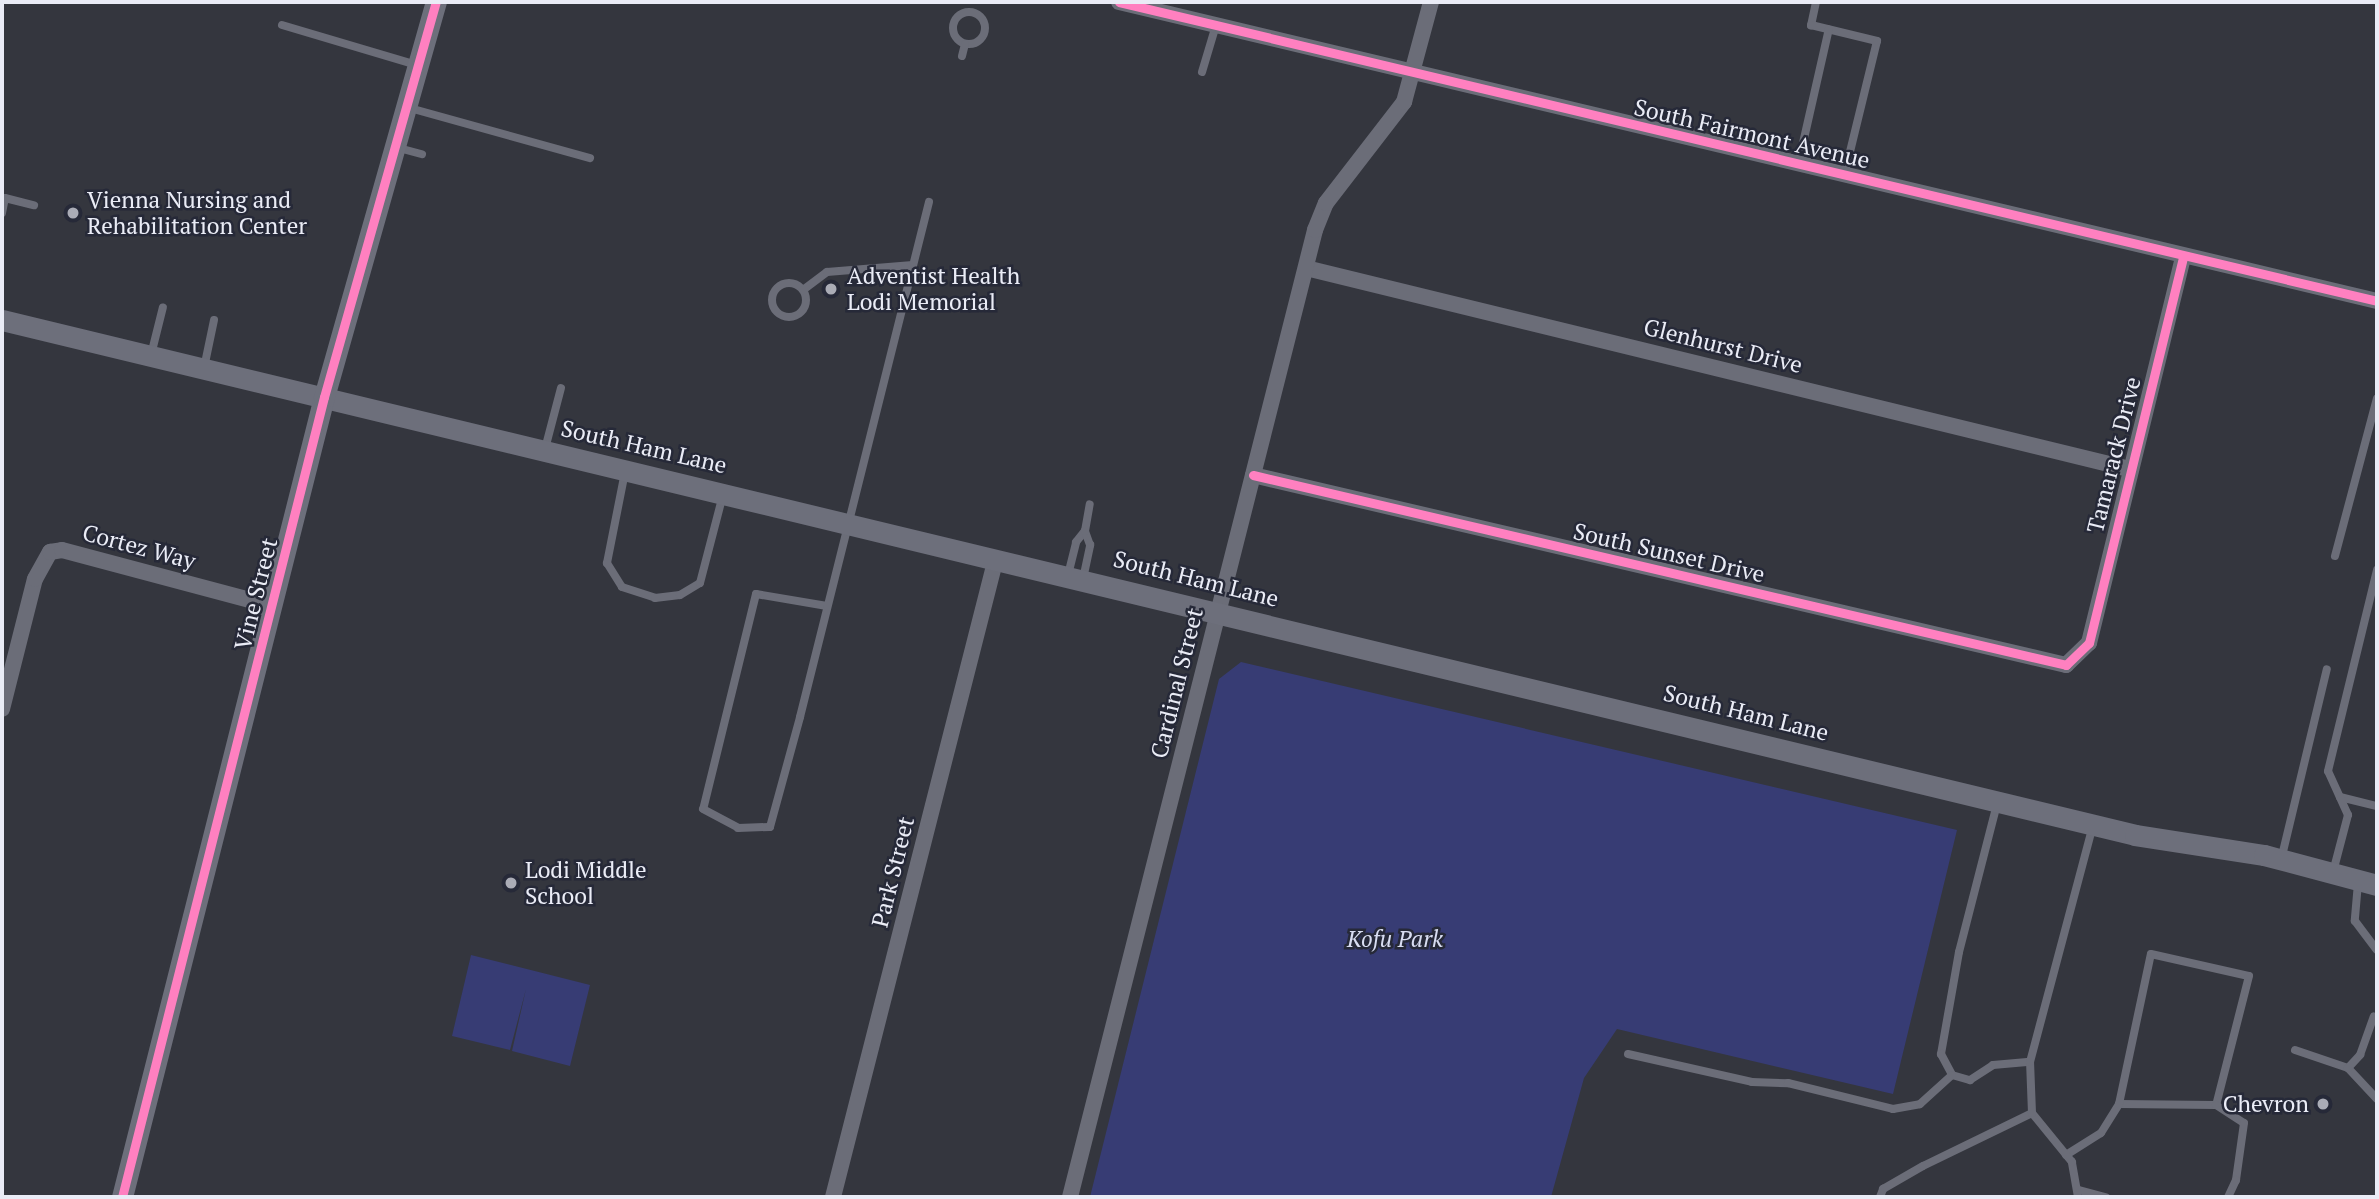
<!DOCTYPE html>
<html>
<head>
<meta charset="utf-8">
<style>
  body { margin:0 }
  #map { position:relative; width:2379px; height:1199px; overflow:hidden; background:#34363e; font-family:"PT Serif",serif }
  div>[style] { position:absolute }
  .green>* { inset:0; background:#373c74 }
  .lane>* { height:8px; margin:-4px; padding:0 4px; transform-origin:4px; border-radius:4px; background:#6b6d78 }
  .lane>.ring { margin:-4px; padding:0; box-sizing:content-box; background:none; border:8px solid #6b6d78; border-radius:50% }
  .street>* { height:16px; margin:-8px; padding:0 8px; transform-origin:8px; border-radius:8px; background:#6b6d78 }
  .secondary>* { height:21px; margin:-10.5px; padding:0 10.5px; transform-origin:10.5px; border-radius:10.5px; background:#6d6f7b }
  .cycleway>* { height:9px; margin:-4.5px; padding:0 4.5px; transform-origin:4.5px; border-radius:4.5px; background:#ff80c0 }
  .dots>* { width:19px; height:19px; translate:-50% -50%; box-sizing:border-box; border:4px solid #262938; border-radius:50% }
  span { translate:-50% -50%; white-space:nowrap; text-align:center; line-height:1.15; -webkit-text-stroke:5px #262938; paint-order:stroke }
  .street-label { font-size:23px; color:#eaecf6 }
  .poi-label { font-size:23px; color:#eaecf6 }
  .left { translate:0 -50%; text-align:left }
  .right { translate:-100% -50%; text-align:right }
  .park-label { font-size:23px; color:#d8ddf2; font-style:italic }
  .frame { position:absolute; inset:0; border:4px solid #eaecf6; pointer-events:none }
</style>
</head>
<body>
<div id="map">
  <div class="green">
    <div style="clip-path:polygon(1241px 662px,1957px 830px,1893px 1094px,1617px 1029px,1584px 1078px,1551px 1197px,1090px 1197px,1219px 679px)"></div>
    <div style="clip-path:polygon(471px 955px,590px 985px,570px 1066px,512px 1051px,526px 989px,510px 1050px,452px 1036px)"></div>
  </div>
  <div class="lane">
    <div style="left:1816px;top:2px;width:24px;rotate:102deg"></div>
    <div style="left:1811px;top:25px;width:68px;rotate:13.6deg"></div>
    <div style="left:1877px;top:41px;width:139px;rotate:103.7deg"></div>
    <div class="ring" style="left:953px;top:12px;width:24px;height:24px"></div>
    <div style="left:282px;top:25px;width:141px;rotate:16.5deg"></div>
    <div style="left:962px;top:56px;width:12px;rotate:-76deg"></div>
    <div style="left:1202px;top:72px;width:49px;rotate:-73.4deg"></div>
    <div style="left:406px;top:107px;width:191px;rotate:15.5deg"></div>
    <div style="left:395px;top:147px;width:28px;rotate:15deg"></div>
    <div style="left:1798px;top:165px;width:139px;rotate:-77.2deg"></div>
    <div style="left:2px;top:213px;width:15px;rotate:-79deg"></div>
    <div style="left:5px;top:198px;width:30px;rotate:14deg"></div>
    <div class="ring" style="left:772px;top:283px;width:26px;height:26px"></div>
    <div style="left:803px;top:290px;width:30px;rotate:-37deg"></div>
    <div style="left:827px;top:272px;width:86px;rotate:-4.7deg"></div>
    <div style="left:151px;top:355px;width:49px;rotate:-76deg"></div>
    <div style="left:204px;top:368px;width:49px;rotate:-78.2deg"></div>
    <div style="left:545px;top:449px;width:63px;rotate:-75.3deg"></div>
    <div style="left:625px;top:472px;width:93px;rotate:101.2deg"></div>
    <div style="left:607px;top:563px;width:28px;rotate:58deg"></div>
    <div style="left:622px;top:587px;width:35px;rotate:18deg"></div>
    <div style="left:655px;top:598px;width:25px;rotate:-7deg"></div>
    <div style="left:680px;top:595px;width:23px;rotate:-31deg"></div>
    <div style="left:700px;top:583px;width:91px;rotate:-75.4deg"></div>
    <div style="left:2335px;top:556px;width:163px;rotate:-75.1deg"></div>
    <div style="left:1068px;top:575px;width:34px;rotate:-76deg"></div>
    <div style="left:1076px;top:542px;width:14px;rotate:-51deg"></div>
    <div style="left:1083px;top:579px;width:35px;rotate:-78deg"></div>
    <div style="left:1090px;top:545px;width:15px;rotate:-110deg"></div>
    <div style="left:1085px;top:531px;width:27px;rotate:-80deg"></div>
    <div style="left:827px;top:606px;width:72px;rotate:-170.4deg"></div>
    <div style="left:756px;top:594px;width:221px;rotate:103.8deg"></div>
    <div style="left:703px;top:809px;width:40px;rotate:28deg"></div>
    <div style="left:738px;top:828px;width:32px;rotate:-2deg"></div>
    <div style="left:770px;top:827px;width:114px;rotate:-74.7deg"></div>
    <div style="left:800px;top:717px;width:531px;rotate:-75.94deg"></div>
    <div style="left:2340px;top:797px;width:38px;rotate:14deg"></div>
    <div style="left:1997px;top:804px;width:153px;rotate:104.4deg"></div>
    <div style="left:1959px;top:952px;width:104px;rotate:100deg"></div>
    <div style="left:1941px;top:1054px;width:24px;rotate:62deg"></div>
    <div style="left:1952px;top:1075px;width:19px;rotate:16deg"></div>
    <div style="left:1970px;top:1080px;width:27px;rotate:-33deg"></div>
    <div style="left:1993px;top:1065px;width:37px;rotate:-5deg"></div>
    <div style="left:2281px;top:860px;width:196px;rotate:-76.5deg"></div>
    <div style="left:2333px;top:872px;width:59px;rotate:-75.3deg"></div>
    <div style="left:2348px;top:815px;width:48px;rotate:-114.4deg"></div>
    <div style="left:2328px;top:771px;width:207px;rotate:-76.3deg"></div>
    <div style="left:2358px;top:883px;width:38px;rotate:95deg"></div>
    <div style="left:2355px;top:921px;width:36px;rotate:53deg"></div>
    <div style="left:2295px;top:1050px;width:56px;rotate:18.8deg"></div>
    <div style="left:2348px;top:1068px;width:42px;rotate:46.9deg"></div>
    <div style="left:1628px;top:1054px;width:127px;rotate:12.7deg"></div>
    <div style="left:1752px;top:1082px;width:36px;rotate:2deg"></div>
    <div style="left:1788px;top:1083px;width:108px;rotate:13.9deg"></div>
    <div style="left:1893px;top:1109px;width:27px;rotate:-10deg"></div>
    <div style="left:1920px;top:1104px;width:43px;rotate:-42.2deg"></div>
    <div style="left:2348px;top:1068px;width:18px;rotate:-47deg"></div>
    <div style="left:2360px;top:1055px;width:41px;rotate:-70.3deg"></div>
    <div style="left:2119px;top:1104px;width:97px;rotate:0.6deg"></div>
    <div style="left:2066px;top:1155px;width:41px;rotate:-32.2deg"></div>
    <div style="left:2101px;top:1133px;width:34px;rotate:-58deg"></div>
    <div style="left:2119px;top:1104px;width:153px;rotate:-78deg"></div>
    <div style="left:2151px;top:954px;width:100px;rotate:12.7deg"></div>
    <div style="left:2249px;top:976px;width:133px;rotate:104.3deg"></div>
    <div style="left:2216px;top:1105px;width:33px;rotate:33deg"></div>
    <div style="left:2244px;top:1123px;width:58px;rotate:98deg"></div>
    <div style="left:2236px;top:1180px;width:19px;rotate:115deg"></div>
    <div style="left:2079px;top:1190px;width:28px;rotate:15deg"></div>
    <div style="left:1880px;top:1197px;width:9px;rotate:-69deg"></div>
    <div style="left:1883px;top:1189px;width:46px;rotate:-29.9deg"></div>
    <div style="left:1923px;top:1166px;width:121px;rotate:-25.9deg"></div>
    <div style="left:2078px;top:1197px;width:36px;rotate:-100deg"></div>
    <div style="left:2072px;top:1162px;width:63px;rotate:-129.2deg"></div>
    <div style="left:2032px;top:1113px;width:51px;rotate:-92.2deg"></div>
    <div style="left:2030px;top:1062px;width:245px;rotate:-75.1deg"></div>
  </div>
  <div class="street">
    <div style="left:1119px;top:2px;width:1293px;rotate:13.37deg"></div>
    <div style="left:1306px;top:268px;width:847px;rotate:13.72deg"></div>
    <div style="left:1253px;top:475px;width:835px;rotate:13.15deg"></div>
    <div style="left:2066px;top:665px;width:32px;rotate:-44deg"></div>
    <div style="left:2089px;top:643px;width:398px;rotate:-76.3deg"></div>
    <div style="left:2px;top:709px;width:134px;rotate:-75.8deg"></div>
    <div style="left:35px;top:579px;width:31px;rotate:-61deg"></div>
    <div style="left:50px;top:552px;width:12px;rotate:-9deg"></div>
    <div style="left:62px;top:550px;width:217px;rotate:14.9deg"></div>
    <div style="left:833px;top:1197px;width:659px;rotate:-75.69deg"></div>
    <div style="left:1070px;top:1197px;width:998px;rotate:-75.78deg"></div>
    <div style="left:1315px;top:230px;width:29px;rotate:-68deg"></div>
    <div style="left:1326px;top:203px;width:128px;rotate:-52.3deg"></div>
    <div style="left:1404px;top:102px;width:104px;rotate:-74.9deg"></div>
  </div>
  <div class="secondary">
    <div style="left:2px;top:320px;width:2194px;rotate:13.57deg"></div>
    <div style="left:2135px;top:835px;width:131px;rotate:8.8deg"></div>
    <div style="left:2264px;top:855px;width:117px;rotate:14.9deg"></div>
    <div style="left:122px;top:1197px;width:825px;rotate:-75.83deg"></div>
    <div style="left:324px;top:397px;width:411px;rotate:-74.2deg"></div>
  </div>
  <div class="cycleway">
    <div style="left:1119px;top:2px;width:1293px;rotate:13.37deg"></div>
    <div style="left:1253px;top:475px;width:835px;rotate:13.15deg"></div>
    <div style="left:2066px;top:665px;width:32px;rotate:-44deg"></div>
    <div style="left:2089px;top:643px;width:398px;rotate:-76.3deg"></div>
    <div style="left:122px;top:1197px;width:825px;rotate:-75.83deg"></div>
    <div style="left:324px;top:397px;width:411px;rotate:-74.2deg"></div>
  </div>
  <div class="dots">
    <div style="left:73px;top:213px;background:#aaacb6"></div>
    <div style="left:831px;top:289px;background:#aaacb6"></div>
    <div style="left:511px;top:883px;background:#aaacb6"></div>
    <div style="left:2323px;top:1104px;background:#aaacb6"></div>
  </div>
  <div class="street-label">
    <span style="left:1752px;top:134px;rotate:13deg">South Fairmont Avenue</span>
    <span style="left:1723px;top:346px;rotate:14deg">Glenhurst Drive</span>
    <span style="left:644px;top:447px;rotate:13deg">South Ham Lane</span>
    <span style="left:2114px;top:455px;rotate:-76deg">Tamarack Drive</span>
    <span style="left:139px;top:547px;rotate:15deg">Cortez Way</span>
    <span style="left:1669px;top:553px;rotate:13deg">South Sunset Drive</span>
    <span style="left:1196px;top:579px;rotate:14deg">South Ham Lane</span>
    <span style="left:256px;top:594px;rotate:-76deg">Vine Street</span>
    <span style="left:1177px;top:683px;rotate:-76deg">Cardinal Street</span>
    <span style="left:1746px;top:713px;rotate:14deg">South Ham Lane</span>
    <span style="left:893px;top:872px;rotate:-76deg">Park Street</span>
  </div>
  <div class="poi-label">
    <span class="left" style="left:87px;top:213px">Vienna Nursing and<br>Rehabilitation Center</span>
    <span class="left" style="left:847px;top:289px">Adventist Health<br>Lodi Memorial</span>
    <span class="left" style="left:525px;top:883px">Lodi Middle<br>School</span>
    <span class="right" style="left:2309px;top:1104px">Chevron</span>
  </div>
  <div class="park-label">
    <span style="left:1395px;top:939px">Kofu Park</span>
  </div>
  <div class="frame"></div>
</div>
</body>
</html>
